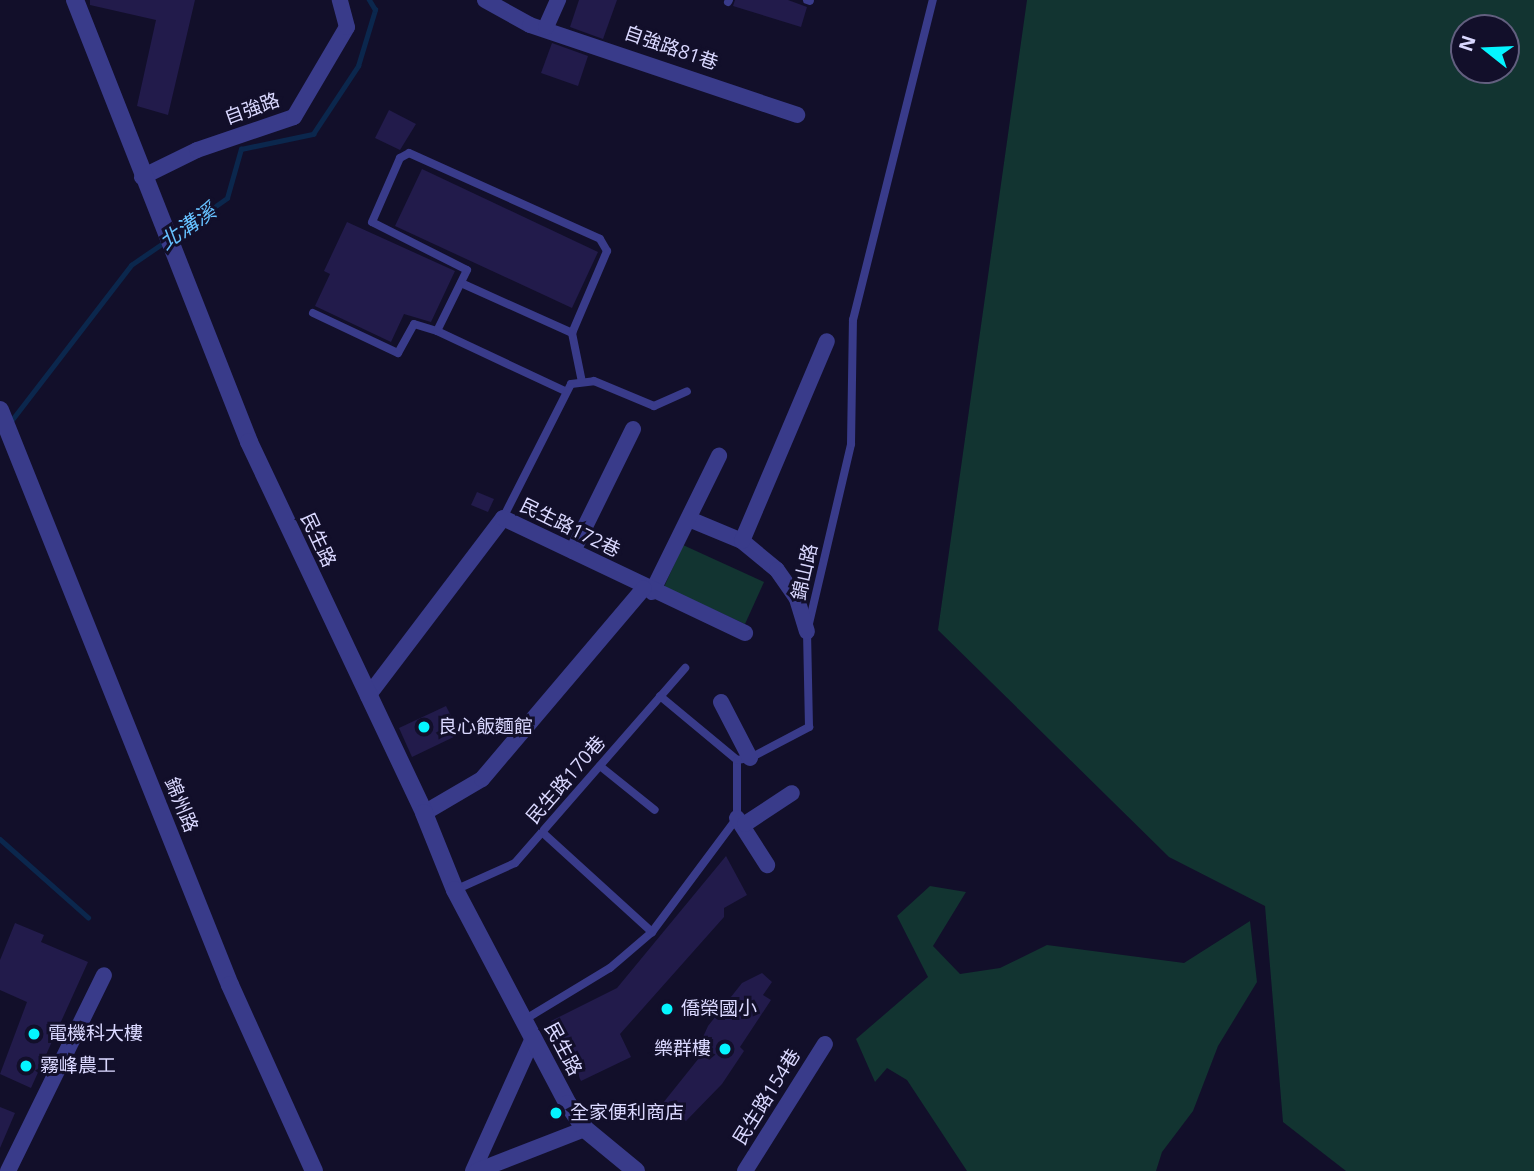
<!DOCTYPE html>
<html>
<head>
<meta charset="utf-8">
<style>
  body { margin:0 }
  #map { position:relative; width:1534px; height:1171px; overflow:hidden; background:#120f2a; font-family:"Open Sans","Noto Sans TC",sans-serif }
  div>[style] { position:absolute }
  .green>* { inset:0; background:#123431 }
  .stream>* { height:4.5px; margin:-2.25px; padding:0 2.25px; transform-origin:2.25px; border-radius:2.25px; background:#0b274d }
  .building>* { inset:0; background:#221b4b }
  .service>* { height:8px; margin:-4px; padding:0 4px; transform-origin:4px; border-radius:4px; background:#393b8a }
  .minor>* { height:16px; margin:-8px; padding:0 8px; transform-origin:8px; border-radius:8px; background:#393b8a }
  .tertiary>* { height:18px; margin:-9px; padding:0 9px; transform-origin:9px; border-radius:9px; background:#393b8a }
  .dots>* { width:19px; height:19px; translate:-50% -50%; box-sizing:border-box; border:4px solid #120f2a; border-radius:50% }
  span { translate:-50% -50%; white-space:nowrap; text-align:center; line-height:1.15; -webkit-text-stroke:6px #120f2a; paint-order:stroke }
  .street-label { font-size:19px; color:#dad8ff }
  .poi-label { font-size:19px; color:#dad8ff }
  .left { translate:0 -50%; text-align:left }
  .right { translate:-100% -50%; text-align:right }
  .water-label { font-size:21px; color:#66c1ff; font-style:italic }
  .north { position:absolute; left:1450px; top:14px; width:70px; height:70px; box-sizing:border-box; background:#120f2a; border:2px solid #625f7f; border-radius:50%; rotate:288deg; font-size:19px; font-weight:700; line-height:28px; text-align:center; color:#dad8ff }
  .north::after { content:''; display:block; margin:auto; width:24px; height:32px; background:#04f5ff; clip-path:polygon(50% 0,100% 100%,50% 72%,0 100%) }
</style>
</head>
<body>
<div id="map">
  <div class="green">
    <div style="clip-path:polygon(evenodd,1027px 0,1534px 0,1534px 1171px,1346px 1171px,1283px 1122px,1265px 906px,1169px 857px,938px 630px,1027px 0,1464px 28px,1506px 28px,1506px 70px,1464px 70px,1464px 28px)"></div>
    <div style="clip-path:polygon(683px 545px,764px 582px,745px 624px,664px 587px)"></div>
    <div style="clip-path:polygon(930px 886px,966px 892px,933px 946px,960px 974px,1000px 968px,1047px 945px,1184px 963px,1250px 921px,1257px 982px,1218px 1046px,1193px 1111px,1162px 1152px,1156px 1171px,967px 1171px,907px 1080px,887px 1068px,875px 1082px,856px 1039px,928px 977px,897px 916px)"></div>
  </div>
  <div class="stream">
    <div style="left:173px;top:236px;width:66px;rotate:-35.1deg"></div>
    <div style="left:227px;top:198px;width:51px;rotate:-74.1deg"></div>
    <div style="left:241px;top:149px;width:74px;rotate:-11.8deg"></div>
    <div style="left:313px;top:134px;width:82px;rotate:-56.5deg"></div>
    <div style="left:358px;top:66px;width:59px;rotate:-73.1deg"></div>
    <div style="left:375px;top:10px;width:12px;rotate:-121deg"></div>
    <div style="left:11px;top:421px;width:197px;rotate:-52.4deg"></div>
    <div style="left:131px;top:265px;width:42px;rotate:-34.4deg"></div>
    <div style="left:0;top:839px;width:118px;rotate:41.6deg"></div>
  </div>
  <div class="building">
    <div style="clip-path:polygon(90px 0,195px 0,168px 115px,137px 106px,156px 20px,90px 5px)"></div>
    <div style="clip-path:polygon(579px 0,617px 0,603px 39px,570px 27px)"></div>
    <div style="clip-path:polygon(735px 0,788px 0,807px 7px,801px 27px,733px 6px)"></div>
    <div style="clip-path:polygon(552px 43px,588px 56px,578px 86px,541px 73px)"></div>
    <div style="clip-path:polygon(389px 110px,416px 124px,400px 150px,375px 138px)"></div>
    <div style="clip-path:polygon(422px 169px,598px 252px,572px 308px,395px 226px)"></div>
    <div style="clip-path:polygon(347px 222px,455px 271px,431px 322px,404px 314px,391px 342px,315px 306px,330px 274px,324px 271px)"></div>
    <div style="clip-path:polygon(477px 492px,494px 499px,488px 512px,471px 505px)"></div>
    <div style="clip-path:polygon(446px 706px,460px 734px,412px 757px,399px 728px)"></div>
    <div style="clip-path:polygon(726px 856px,747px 895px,724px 908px,724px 917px,620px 1034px,631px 1057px,581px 1081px,551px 1021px,617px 988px)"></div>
    <div style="clip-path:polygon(15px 923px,44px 935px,41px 942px,88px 962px,31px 1088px,0 1074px,27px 1002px,0 990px,0 960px)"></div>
    <div style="clip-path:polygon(762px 973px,772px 982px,763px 995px,771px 1000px,740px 1047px,744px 1051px,722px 1084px,686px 1121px,663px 1103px,711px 1043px,703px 1037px,708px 1026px,742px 983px)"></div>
    <div style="clip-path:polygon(0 1107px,15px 1113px,0 1148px)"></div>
  </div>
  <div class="service">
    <div style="left:807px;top:0;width:3px;rotate:18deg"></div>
    <div style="left:728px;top:2px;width:2px;rotate:-63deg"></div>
    <div style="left:461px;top:283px;width:122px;rotate:24.2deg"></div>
    <div style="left:313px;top:313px;width:94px;rotate:25.2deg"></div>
    <div style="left:398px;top:353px;width:33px;rotate:-61deg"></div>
    <div style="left:414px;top:324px;width:24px;rotate:17deg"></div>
    <div style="left:565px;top:391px;width:141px;rotate:-154.9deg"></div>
    <div style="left:437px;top:331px;width:68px;rotate:-63.8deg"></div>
    <div style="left:467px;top:270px;width:106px;rotate:-153.2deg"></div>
    <div style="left:372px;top:222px;width:70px;rotate:-66.4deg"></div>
    <div style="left:400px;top:158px;width:10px;rotate:-29deg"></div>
    <div style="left:409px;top:153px;width:209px;rotate:24.2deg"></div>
    <div style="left:600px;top:239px;width:14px;rotate:60deg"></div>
    <div style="left:607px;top:251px;width:89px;rotate:113.1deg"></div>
    <div style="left:572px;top:333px;width:50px;rotate:78.5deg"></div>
    <div style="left:503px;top:518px;width:150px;rotate:-63.1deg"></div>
    <div style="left:571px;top:384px;width:23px;rotate:-7deg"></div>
    <div style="left:594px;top:381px;width:65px;rotate:22.6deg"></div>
    <div style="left:654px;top:406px;width:36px;rotate:-24deg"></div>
    <div style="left:660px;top:696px;width:100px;rotate:39.7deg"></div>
    <div style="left:600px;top:766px;width:70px;rotate:38.7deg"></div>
    <div style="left:542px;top:832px;width:149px;rotate:42.3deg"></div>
    <div style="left:455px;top:890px;width:66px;rotate:-24.2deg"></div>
    <div style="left:515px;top:863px;width:259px;rotate:-48.9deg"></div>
    <div style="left:524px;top:1020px;width:100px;rotate:-31.2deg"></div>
    <div style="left:610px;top:968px;width:55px;rotate:-40.6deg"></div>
    <div style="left:652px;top:932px;width:142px;rotate:-53.3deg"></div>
    <div style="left:737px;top:818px;width:58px;rotate:-90deg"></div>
    <div style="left:737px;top:760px;width:13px;rotate:-9deg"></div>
    <div style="left:750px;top:758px;width:67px;rotate:-27.7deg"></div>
    <div style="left:809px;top:727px;width:95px;rotate:-91.2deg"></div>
    <div style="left:807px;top:632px;width:193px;rotate:-76.8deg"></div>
    <div style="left:851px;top:444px;width:124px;rotate:-89.1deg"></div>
    <div style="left:853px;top:320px;width:330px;rotate:-76deg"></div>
  </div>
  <div class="minor">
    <div style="left:485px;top:0;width:51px;rotate:29.1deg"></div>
    <div style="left:530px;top:25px;width:282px;rotate:18.6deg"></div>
    <div style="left:546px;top:27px;width:30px;rotate:-66deg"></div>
    <div style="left:142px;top:177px;width:61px;rotate:-26.1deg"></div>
    <div style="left:197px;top:150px;width:102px;rotate:-18.8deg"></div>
    <div style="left:294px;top:117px;width:104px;rotate:-59.5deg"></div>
    <div style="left:347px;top:27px;width:28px;rotate:-105deg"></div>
    <div style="left:689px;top:519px;width:57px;rotate:22.5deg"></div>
    <div style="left:742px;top:541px;width:45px;rotate:39.6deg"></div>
    <div style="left:777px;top:570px;width:35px;rotate:55deg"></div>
    <div style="left:797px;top:599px;width:34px;rotate:73deg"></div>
    <div style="left:742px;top:541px;width:217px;rotate:-67deg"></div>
    <div style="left:573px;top:551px;width:136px;rotate:-63.8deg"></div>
    <div style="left:652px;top:592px;width:152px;rotate:-63.8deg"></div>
    <div style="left:368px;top:696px;width:223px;rotate:-52.8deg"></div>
    <div style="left:503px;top:518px;width:268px;rotate:25.4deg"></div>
    <div style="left:721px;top:702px;width:63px;rotate:62.6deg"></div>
    <div style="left:424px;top:813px;width:67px;rotate:-30.4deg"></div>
    <div style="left:482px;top:779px;width:250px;rotate:-49.7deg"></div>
    <div style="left:737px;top:818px;width:56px;rotate:57.4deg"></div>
    <div style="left:745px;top:824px;width:56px;rotate:-33.4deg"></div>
    <div style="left:8px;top:1171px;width:218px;rotate:-63.9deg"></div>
    <div style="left:473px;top:1171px;width:146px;rotate:-65.7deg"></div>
    <div style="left:477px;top:1171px;width:116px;rotate:-21.3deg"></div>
    <div style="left:745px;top:1171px;width:150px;rotate:-57.8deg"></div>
  </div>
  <div class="tertiary">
    <div style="left:75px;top:0;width:475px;rotate:68.5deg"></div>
    <div style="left:249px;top:442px;width:410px;rotate:64.7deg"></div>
    <div style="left:424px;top:813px;width:83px;rotate:68.1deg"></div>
    <div style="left:455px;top:890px;width:242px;rotate:62.2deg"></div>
    <div style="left:568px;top:1104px;width:30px;rotate:56deg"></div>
    <div style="left:585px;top:1129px;width:66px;rotate:39.5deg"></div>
    <div style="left:0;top:410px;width:619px;rotate:68.2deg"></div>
    <div style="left:230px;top:985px;width:204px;rotate:65.7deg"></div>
  </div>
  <div class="dots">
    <div style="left:424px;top:727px;background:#04f5ff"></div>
    <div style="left:667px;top:1009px;background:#04f5ff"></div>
    <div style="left:34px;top:1034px;background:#04f5ff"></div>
    <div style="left:725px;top:1049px;background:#04f5ff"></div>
    <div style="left:26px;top:1066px;background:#04f5ff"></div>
    <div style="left:556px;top:1113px;background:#04f5ff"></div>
  </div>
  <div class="street-label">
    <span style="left:671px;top:48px;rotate:19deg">自強路81巷</span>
    <span style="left:252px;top:109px;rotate:-20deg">自強路</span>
    <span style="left:570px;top:528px;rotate:26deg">民生路172巷</span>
    <span style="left:318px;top:540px;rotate:65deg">民生路</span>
    <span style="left:805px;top:572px;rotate:-77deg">錦山路</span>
    <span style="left:566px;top:780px;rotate:-49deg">民生路170巷</span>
    <span style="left:181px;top:805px;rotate:68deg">錦州路</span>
    <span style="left:563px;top:1049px;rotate:62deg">民生路</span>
    <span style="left:767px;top:1097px;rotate:-58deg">民生路154巷</span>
  </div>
  <div class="poi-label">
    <span class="left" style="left:438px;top:727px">良心飯麵館</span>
    <span class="left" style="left:681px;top:1009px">僑榮國小</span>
    <span class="left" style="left:48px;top:1034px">電機科大樓</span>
    <span class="right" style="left:711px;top:1049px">樂群樓</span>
    <span class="left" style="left:40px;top:1066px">霧峰農工</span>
    <span class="left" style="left:570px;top:1113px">全家便利商店</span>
  </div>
  <div class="water-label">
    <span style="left:187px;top:226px;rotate:-35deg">北溝溪</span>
  </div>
  <div class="north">N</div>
</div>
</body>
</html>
